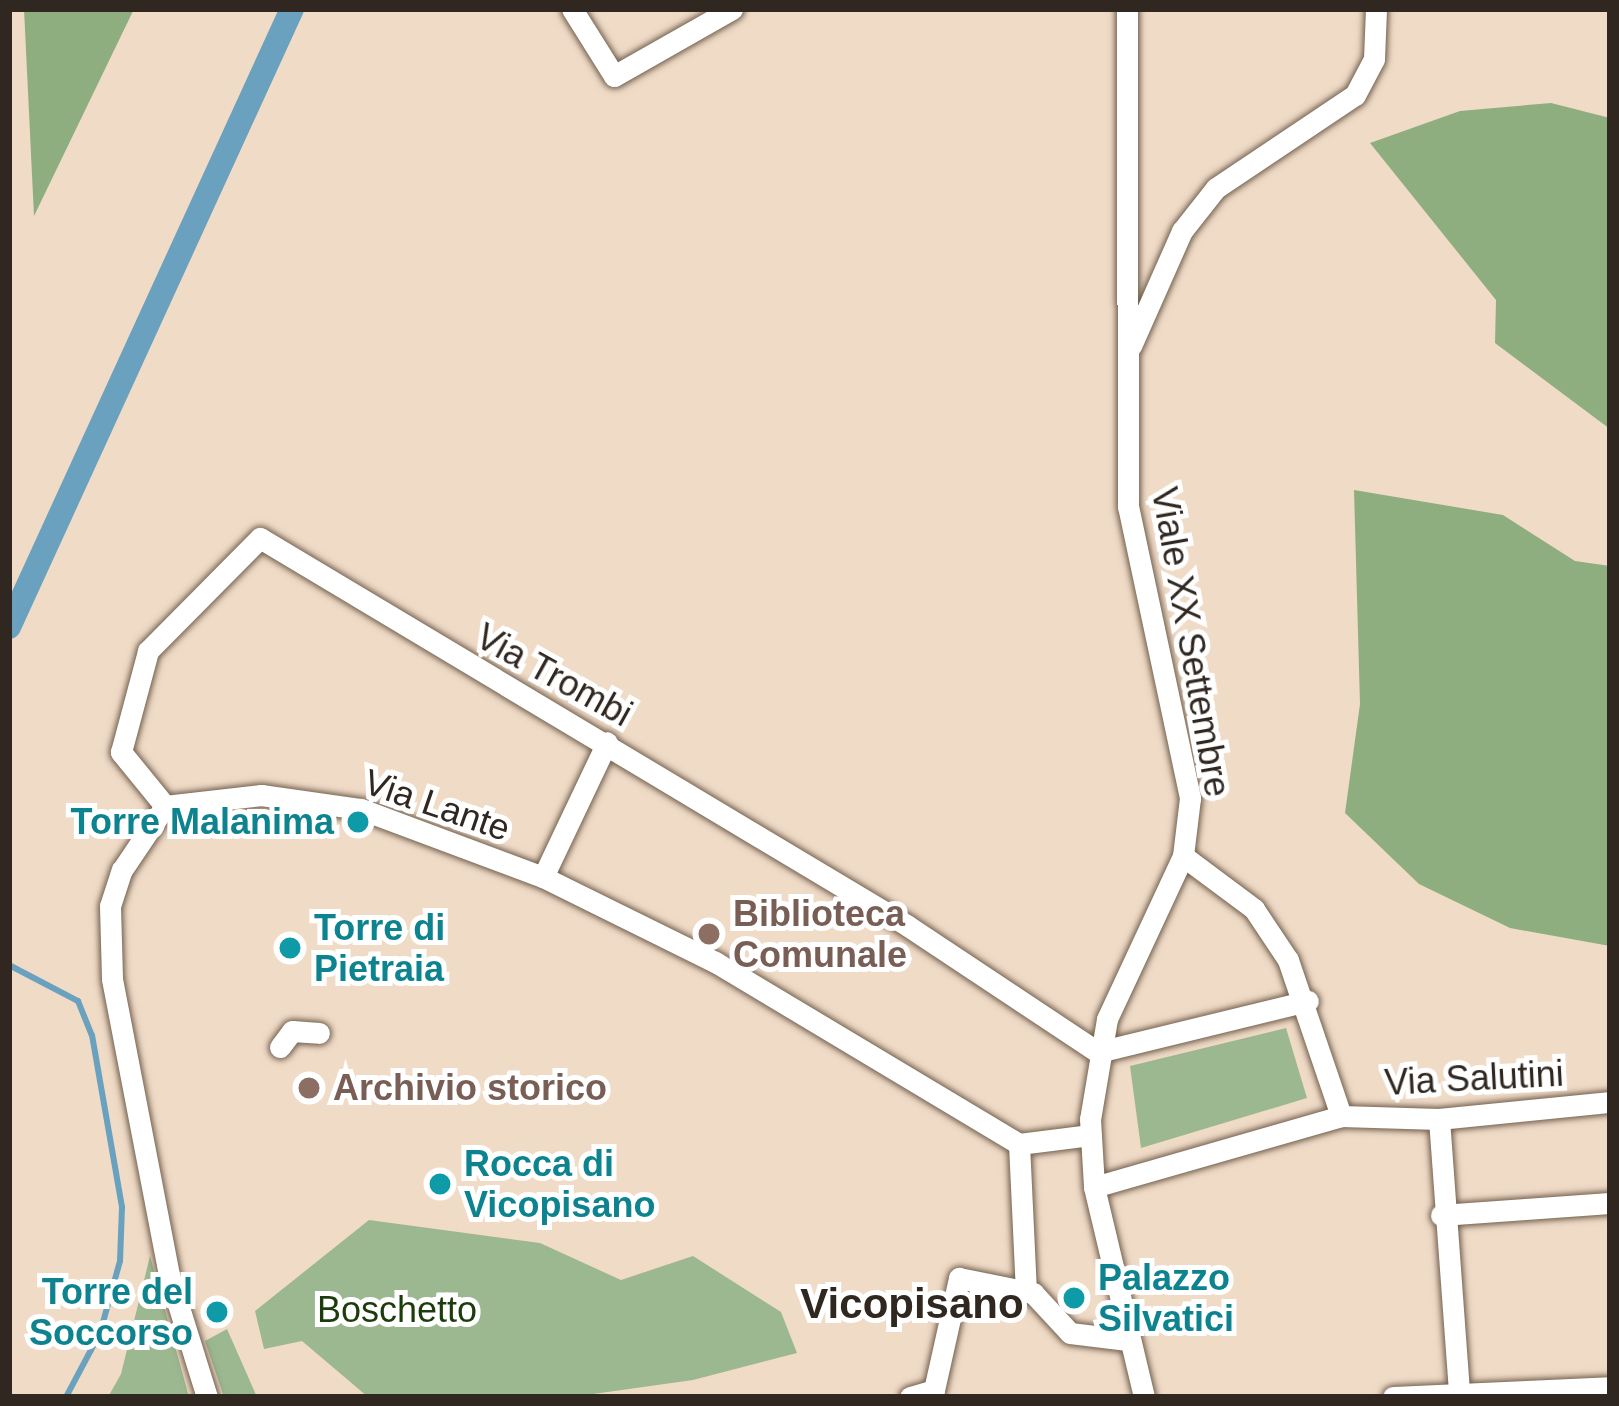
<!DOCTYPE html>
<html>
<head>
<meta charset="utf-8">
<style>
  body { margin:0 }
  #map { position:relative; width:1619px; height:1406px; overflow:hidden; background:#f0dbc7; font-family:Arial,sans-serif }
  div>[style] { position:absolute }
  .green>* { inset:0; background:#9cb891 }
  .forest>* { inset:0; background:#8eae80 }
  .stream>* { height:6px; margin:-3px; padding:0 3px; transform-origin:3px; border-radius:3px; background:#69a1be }
  .canal>* { height:24px; margin:-12px; padding:0 12px; transform-origin:12px; border-radius:12px; background:#69a1be }
  .roads { filter:drop-shadow(0 0 3px #72604e) drop-shadow(0 0 3px #72604e) }
  .minor>* { height:21px; margin:-10.5px; padding:0 10.5px; transform-origin:10.5px; border-radius:10.5px; background:#fff }
  .dots>* { width:33px; height:33px; translate:-50% -50%; box-sizing:border-box; border:6px solid #fff; border-radius:50% }
  span { translate:-50% -50%; white-space:nowrap; text-align:center; line-height:1.15; -webkit-text-stroke:10px #fff; paint-order:stroke }
  .street-label { font-size:36px; color:#2f2720 }
  .culture-label { font-size:36px; color:#0d838f; font-weight:700 }
  .right { translate:-100% -50%; text-align:right }
  .left { translate:0 -50%; text-align:left }
  .education-label { font-size:36px; color:#785e54; font-weight:700 }
  .park-label { font-size:36px; color:#1d3c0c }
  .quarter-label { font-size:42px; color:#2f2720; font-weight:700 }
  .frame { position:absolute; inset:0; border:12px solid #2f2720; pointer-events:none }
</style>
</head>
<body>
<div id="map">
  <div class="green">
    <div style="clip-path:polygon(1286px 1028px,1307px 1098px,1141px 1148px,1130px 1066px)"></div>
    <div style="clip-path:polygon(369px 1220px,540px 1243px,621px 1280px,693px 1256px,781px 1312px,797px 1353px,693px 1380px,572px 1397px,368px 1397px,302px 1341px,264px 1349px,255px 1311px)"></div>
    <div style="clip-path:polygon(150px 1256px,189px 1397px,108px 1397px,121px 1374px)"></div>
    <div style="clip-path:polygon(227px 1329px,257px 1397px,224px 1397px,205px 1341px)"></div>
  </div>
  <div class="forest">
    <div style="clip-path:polygon(24px 9px,134px 9px,34px 216px)"></div>
    <div style="clip-path:polygon(1551px 103px,1610px 118px,1610px 429px,1495px 343px,1496px 300px,1370px 143px,1460px 111px)"></div>
    <div style="clip-path:polygon(1354px 490px,1503px 515px,1575px 561px,1610px 566px,1610px 946px,1510px 928px,1419px 884px,1345px 813px,1360px 704px)"></div>
  </div>
  <div class="stream">
    <div style="left:9px;top:965px;width:78px;rotate:27.6deg"></div>
    <div style="left:78px;top:1001px;width:37px;rotate:68deg"></div>
    <div style="left:92px;top:1035px;width:175px;rotate:80.1deg"></div>
    <div style="left:122px;top:1207px;width:54px;rotate:92.1deg"></div>
    <div style="left:120px;top:1261px;width:75px;rotate:105.5deg"></div>
    <div style="left:100px;top:1333px;width:72px;rotate:118deg"></div>
  </div>
  <div class="canal">
    <div style="left:9px;top:627px;width:680px;rotate:-65.4deg"></div>
  </div>
  <div class="roads">
    <div class="minor">
      <div style="left:572px;top:9px;width:79px;rotate:57.9deg"></div>
      <div style="left:614px;top:76px;width:136px;rotate:-29.6deg"></div>
      <div style="left:1127px;top:9px;width:497px;rotate:89.9deg"></div>
      <div style="left:1128px;top:506px;width:299px;rotate:78deg"></div>
      <div style="left:1190px;top:798px;width:58px;rotate:96.9deg"></div>
      <div style="left:1183px;top:856px;width:180px;rotate:115deg"></div>
      <div style="left:1107px;top:1019px;width:101px;rotate:99.6deg"></div>
      <div style="left:1090px;top:1119px;width:68px;rotate:86.6deg"></div>
      <div style="left:1094px;top:1187px;width:216px;rotate:76.6deg"></div>
      <div style="left:1131px;top:346px;width:126px;rotate:-66.1deg"></div>
      <div style="left:1182px;top:231px;width:55px;rotate:-51.7deg"></div>
      <div style="left:1216px;top:188px;width:167px;rotate:-33.8deg"></div>
      <div style="left:1355px;top:95px;width:41px;rotate:-62.2deg"></div>
      <div style="left:1374px;top:59px;width:50px;rotate:-87.7deg"></div>
      <div style="left:165px;top:806px;width:70px;rotate:-129.2deg"></div>
      <div style="left:121px;top:752px;width:105px;rotate:-75deg"></div>
      <div style="left:148px;top:651px;width:159px;rotate:-45.3deg"></div>
      <div style="left:260px;top:538px;width:755px;rotate:30.91deg"></div>
      <div style="left:908px;top:926px;width:228px;rotate:33.6deg"></div>
      <div style="left:1183px;top:856px;width:89px;rotate:36.7deg"></div>
      <div style="left:1254px;top:909px;width:61px;rotate:56.3deg"></div>
      <div style="left:1288px;top:960px;width:165px;rotate:71.2deg"></div>
      <div style="left:543px;top:877px;width:149px;rotate:-64.6deg"></div>
      <div style="left:280px;top:1047px;width:20px;rotate:-53deg"></div>
      <div style="left:292px;top:1031px;width:27px;rotate:4deg"></div>
      <div style="left:1098px;top:1052px;width:216px;rotate:-13.7deg"></div>
      <div style="left:1439px;top:1119px;width:272px;rotate:85.8deg"></div>
      <div style="left:1019px;top:1144px;width:147px;rotate:87.3deg"></div>
      <div style="left:1019px;top:1144px;width:72px;rotate:-7.2deg"></div>
      <div style="left:1094px;top:1187px;width:257px;rotate:-16deg"></div>
      <div style="left:1341px;top:1116px;width:98px;rotate:1.8deg"></div>
      <div style="left:1439px;top:1119px;width:172px;rotate:-5.7deg"></div>
      <div style="left:1441px;top:1215px;width:169px;rotate:-4.1deg"></div>
      <div style="left:207px;top:1397px;width:128px;rotate:-107.3deg"></div>
      <div style="left:169px;top:1275px;width:302px;rotate:-100.9deg"></div>
      <div style="left:112px;top:978px;width:72px;rotate:-91.6deg"></div>
      <div style="left:110px;top:906px;width:38px;rotate:-72deg"></div>
      <div style="left:122px;top:870px;width:77px;rotate:-56.1deg"></div>
      <div style="left:165px;top:806px;width:97px;rotate:-6.5deg"></div>
      <div style="left:261px;top:795px;width:101px;rotate:8deg"></div>
      <div style="left:361px;top:809px;width:194px;rotate:20.5deg"></div>
      <div style="left:543px;top:877px;width:192px;rotate:26.3deg"></div>
      <div style="left:715px;top:962px;width:354px;rotate:30.9deg"></div>
      <div style="left:910px;top:1397px;width:25px;rotate:-16deg"></div>
      <div style="left:934px;top:1390px;width:115px;rotate:-77.4deg"></div>
      <div style="left:959px;top:1278px;width:76px;rotate:11.5deg"></div>
      <div style="left:1033px;top:1293px;width:54px;rotate:47.2deg"></div>
      <div style="left:1070px;top:1333px;width:58px;rotate:6.9deg"></div>
      <div style="left:1393px;top:1397px;width:217px;rotate:-2.6deg"></div>
    </div>
  </div>
  <div class="dots">
    <div style="left:358px;top:822px;background:#0f9aa8"></div>
    <div style="left:709px;top:934px;background:#8d6e63"></div>
    <div style="left:290px;top:948px;background:#0f9aa8"></div>
    <div style="left:309px;top:1088px;background:#8d6e63"></div>
    <div style="left:440px;top:1184px;background:#0f9aa8"></div>
    <div style="left:1074px;top:1298px;background:#0f9aa8"></div>
    <div style="left:217px;top:1312px;background:#0f9aa8"></div>
  </div>
  <div class="street-label">
    <span style="left:1191px;top:642px;rotate:80deg">Viale XX Settembre</span>
    <span style="left:554px;top:675px;rotate:29deg">Via Trombi</span>
    <span style="left:437px;top:805px;rotate:19deg">Via Lante</span>
    <span style="left:1474px;top:1078px;rotate:-3deg">Via Salutini</span>
  </div>
  <div class="culture-label">
    <span class="right" style="left:334px;top:822px">Torre Malanima</span>
    <span class="left" style="left:314px;top:948px">Torre di<br>Pietraia</span>
    <span class="left" style="left:464px;top:1184px">Rocca di<br>Vicopisano</span>
    <span class="left" style="left:1098px;top:1298px">Palazzo<br>Silvatici</span>
    <span class="right" style="left:193px;top:1312px">Torre del<br>Soccorso</span>
  </div>
  <div class="education-label">
    <span class="left" style="left:733px;top:934px">Biblioteca<br>Comunale</span>
    <span class="left" style="left:333px;top:1088px">Archivio storico</span>
  </div>
  <div class="park-label">
    <span style="left:397px;top:1310px">Boschetto</span>
  </div>
  <div class="quarter-label">
    <span style="left:912px;top:1304px">Vicopisano</span>
  </div>
  <div class="frame"></div>
</div>
</body>
</html>
